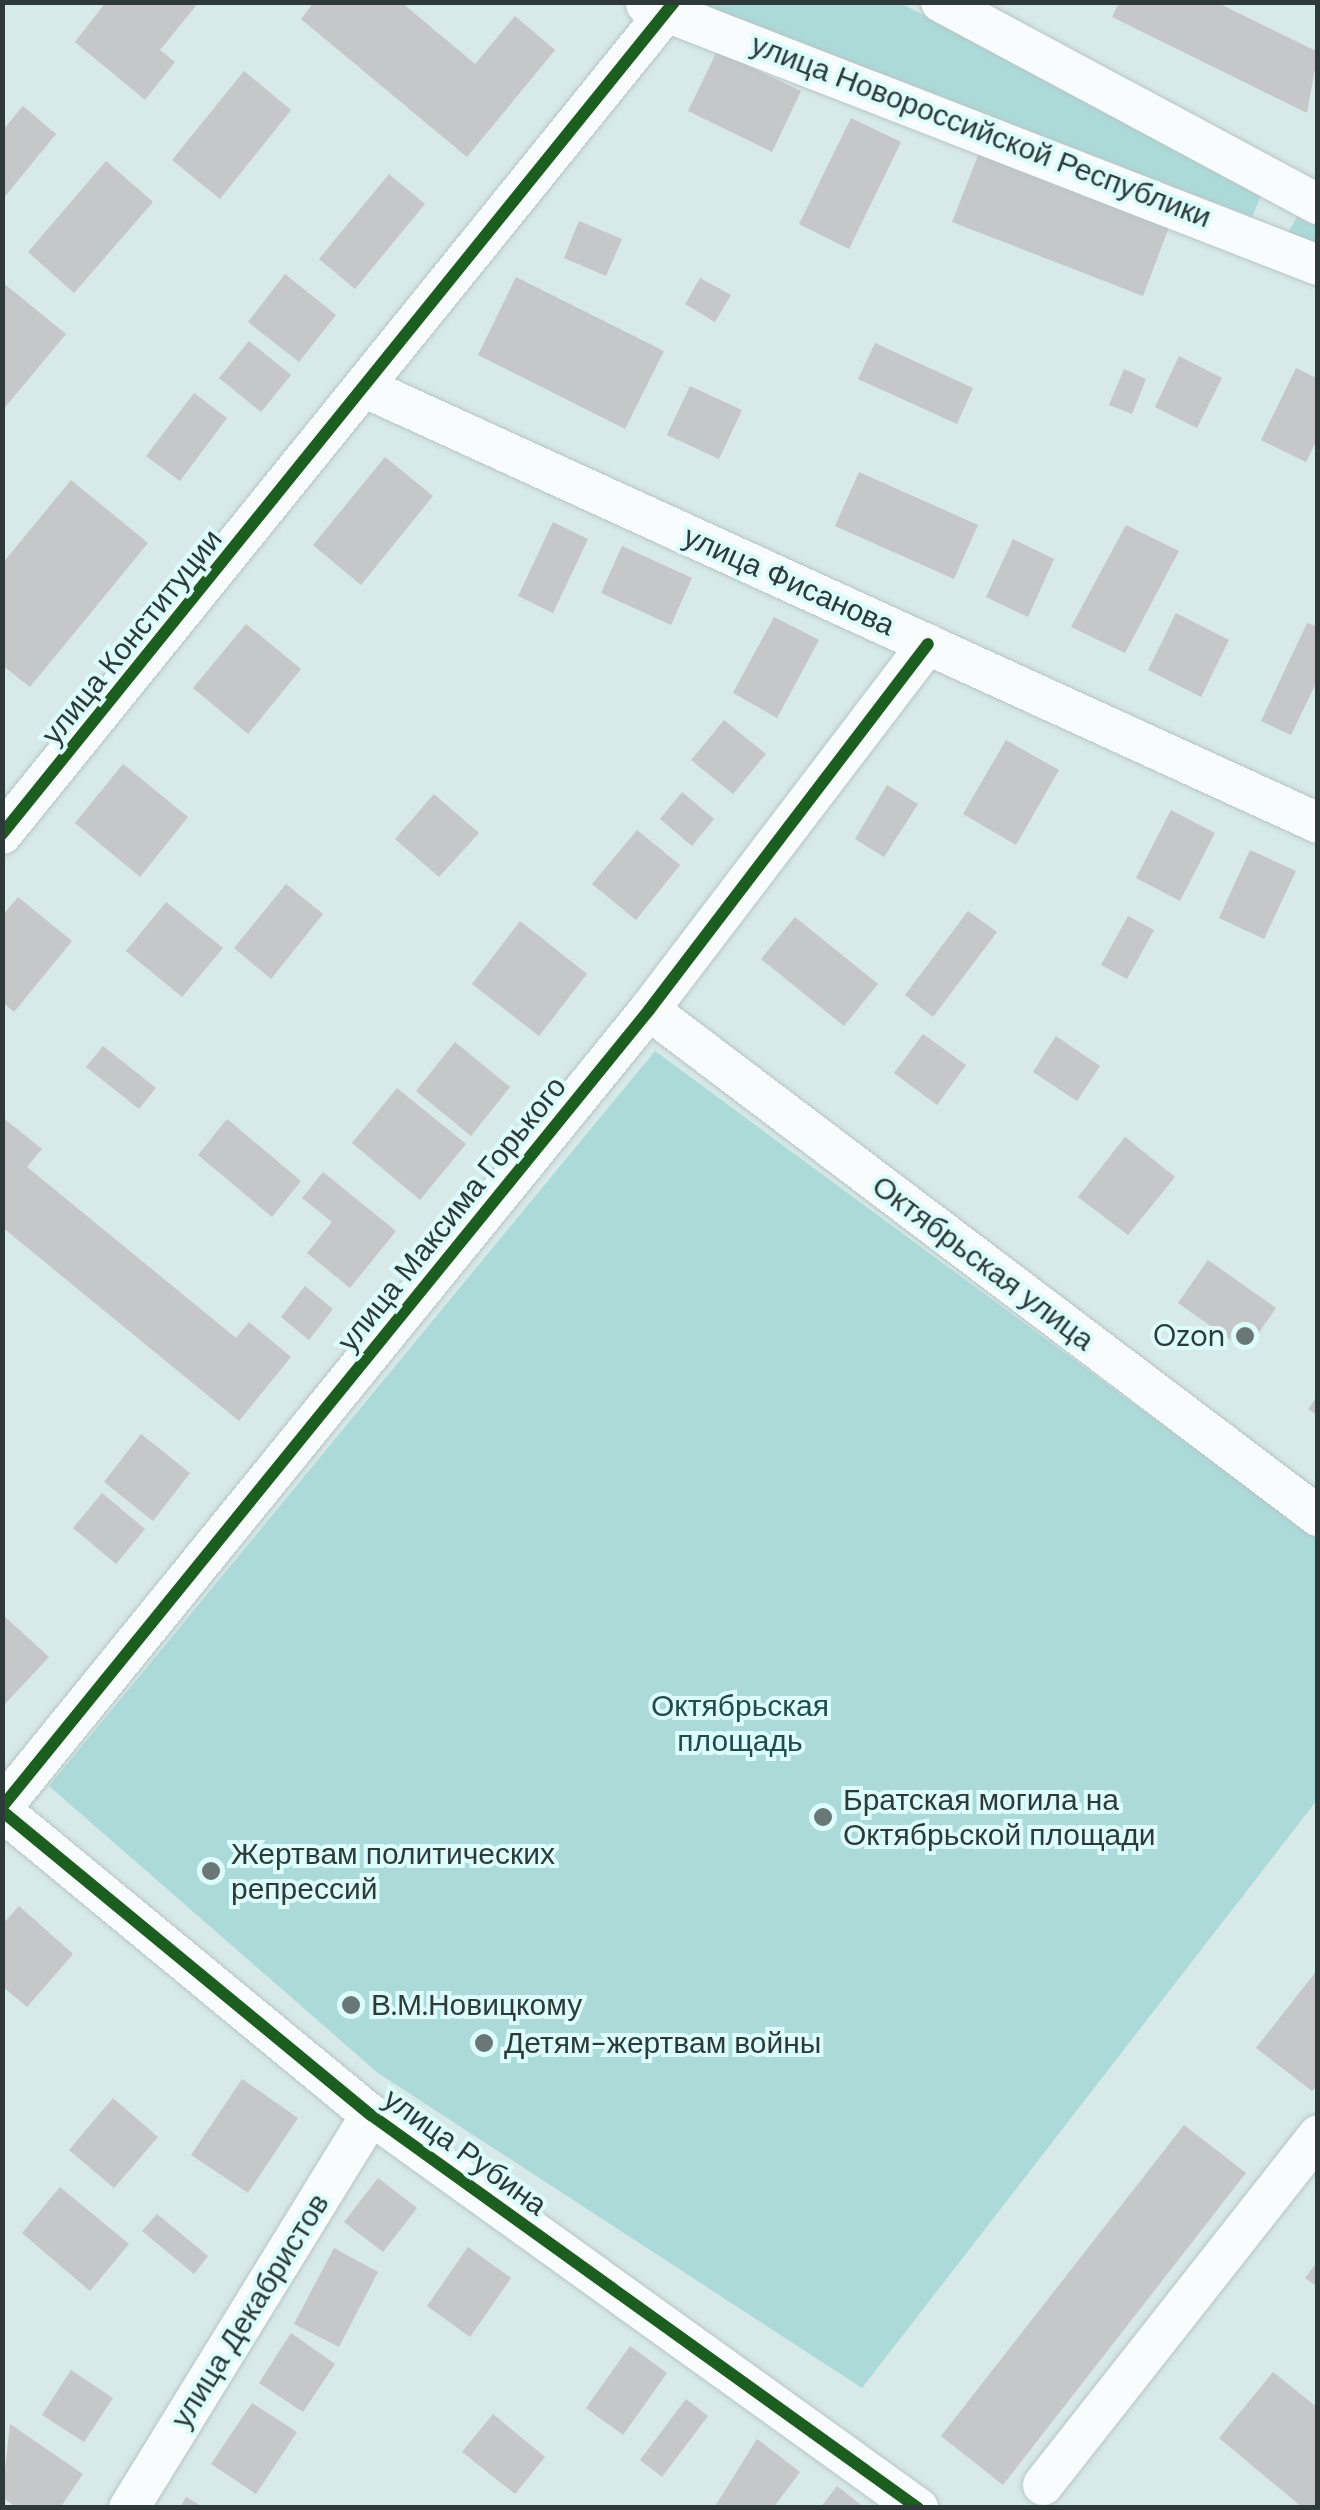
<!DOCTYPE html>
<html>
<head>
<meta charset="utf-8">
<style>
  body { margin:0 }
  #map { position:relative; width:1320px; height:2510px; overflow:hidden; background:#d7e9e8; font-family:"DM Sans",sans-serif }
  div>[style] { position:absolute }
  .green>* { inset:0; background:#acdad9 }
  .building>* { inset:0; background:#c5c7c9 }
  .roads { filter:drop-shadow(0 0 2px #b7c5c5) drop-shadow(0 0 2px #b7c5c5) }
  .minor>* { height:40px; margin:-20px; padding:0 20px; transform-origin:20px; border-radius:20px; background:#f9fcfc }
  .cycleway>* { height:12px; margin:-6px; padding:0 6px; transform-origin:6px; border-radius:6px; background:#1b5e20 }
  .dots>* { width:28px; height:28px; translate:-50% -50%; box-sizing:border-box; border:5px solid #ddfdfd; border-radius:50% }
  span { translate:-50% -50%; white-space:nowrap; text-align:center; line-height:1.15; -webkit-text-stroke:8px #ddfdfd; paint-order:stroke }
  .street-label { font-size:30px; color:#2e3a3a }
  .poi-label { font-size:30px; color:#2e3a3a }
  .right { translate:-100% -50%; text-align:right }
  .left { translate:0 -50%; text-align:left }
  .park-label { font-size:30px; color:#204d4c }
  .frame { position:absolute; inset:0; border:5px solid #2e3a3a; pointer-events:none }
</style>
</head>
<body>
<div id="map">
  <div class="green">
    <div style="clip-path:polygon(697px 2px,900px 3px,1264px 189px,1252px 217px)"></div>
    <div style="clip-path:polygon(1301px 211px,1317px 219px,1317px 252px,1286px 235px)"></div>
    <div style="clip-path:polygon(655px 1051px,1317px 1539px,1317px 1800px,862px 2388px,378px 2073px,49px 1786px)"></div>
  </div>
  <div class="building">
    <div style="clip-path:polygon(106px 2px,199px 2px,160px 50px,175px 62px,145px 100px,75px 42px)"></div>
    <div style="clip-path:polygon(314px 2px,401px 2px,475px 64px,515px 16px,555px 50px,467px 157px,301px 19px)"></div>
    <div style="clip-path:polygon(1119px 2px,1216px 2px,1318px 52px,1307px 113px,1112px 17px)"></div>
    <div style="clip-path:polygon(717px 51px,801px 91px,772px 152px,688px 111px)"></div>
    <div style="clip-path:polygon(244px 71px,291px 110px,220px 199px,172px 160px)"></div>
    <div style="clip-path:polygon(23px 106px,56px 134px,2px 200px,2px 131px)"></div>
    <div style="clip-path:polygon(851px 118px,901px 142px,849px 249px,799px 224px)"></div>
    <div style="clip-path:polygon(979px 153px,1169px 227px,1143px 296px,952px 222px)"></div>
    <div style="clip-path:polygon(106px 161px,153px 202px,74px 293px,28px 252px)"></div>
    <div style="clip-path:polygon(389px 174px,425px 204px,355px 289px,319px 259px)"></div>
    <div style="clip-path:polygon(579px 221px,622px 239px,606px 276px,564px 258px)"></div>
    <div style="clip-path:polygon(285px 274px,336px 315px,299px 362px,248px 322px)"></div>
    <div style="clip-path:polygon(516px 277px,664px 351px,625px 429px,478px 355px)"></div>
    <div style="clip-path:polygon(700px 278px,731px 295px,715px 322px,685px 304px)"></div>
    <div style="clip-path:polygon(2px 282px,66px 334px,2px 411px)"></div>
    <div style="clip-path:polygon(249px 341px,291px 375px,261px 412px,219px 378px)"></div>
    <div style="clip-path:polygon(875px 343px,973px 388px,957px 424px,858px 379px)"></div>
    <div style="clip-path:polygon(1179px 356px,1222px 378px,1197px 428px,1155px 407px)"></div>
    <div style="clip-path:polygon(1296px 368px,1318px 379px,1318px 438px,1306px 462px,1261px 440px)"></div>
    <div style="clip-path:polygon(1124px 369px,1146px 379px,1132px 414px,1109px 405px)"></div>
    <div style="clip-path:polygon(690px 386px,742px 410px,719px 459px,667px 435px)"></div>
    <div style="clip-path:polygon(194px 393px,227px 418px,180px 481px,146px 456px)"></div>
    <div style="clip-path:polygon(385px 457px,433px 496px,361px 585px,313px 545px)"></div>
    <div style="clip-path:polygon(859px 472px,978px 525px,954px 579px,835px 526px)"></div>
    <div style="clip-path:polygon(71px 480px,148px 543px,30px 687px,2px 665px,2px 564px)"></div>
    <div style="clip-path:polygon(553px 522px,588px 539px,553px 613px,518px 596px)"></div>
    <div style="clip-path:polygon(1126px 525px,1179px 551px,1125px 653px,1071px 627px)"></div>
    <div style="clip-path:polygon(1013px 539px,1054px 559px,1028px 617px,986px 597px)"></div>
    <div style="clip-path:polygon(622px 546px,692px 578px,671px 625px,601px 593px)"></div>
    <div style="clip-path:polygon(1176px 613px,1229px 640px,1201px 697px,1148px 670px)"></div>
    <div style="clip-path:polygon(774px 617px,819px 640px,777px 718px,733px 693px)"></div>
    <div style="clip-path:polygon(1307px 623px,1318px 627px,1318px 679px,1291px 735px,1261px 721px)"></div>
    <div style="clip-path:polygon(246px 624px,301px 669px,248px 734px,193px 688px)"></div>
    <div style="clip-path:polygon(724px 720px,766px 754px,733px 794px,691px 760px)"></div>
    <div style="clip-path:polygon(1006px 740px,1059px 770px,1016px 845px,963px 814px)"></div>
    <div style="clip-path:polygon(123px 764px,188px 817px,140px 877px,75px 823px)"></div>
    <div style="clip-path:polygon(887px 785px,918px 804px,884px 857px,855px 839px)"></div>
    <div style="clip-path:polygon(682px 792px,714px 819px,692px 846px,660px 819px)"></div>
    <div style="clip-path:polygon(434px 794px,479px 833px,439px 877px,395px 839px)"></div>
    <div style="clip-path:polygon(1171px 810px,1215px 833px,1180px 901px,1136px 878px)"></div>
    <div style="clip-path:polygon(637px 830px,680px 865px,636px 920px,592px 884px)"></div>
    <div style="clip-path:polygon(1250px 850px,1296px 871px,1264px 939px,1219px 918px)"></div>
    <div style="clip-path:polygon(286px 884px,323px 914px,271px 979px,234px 948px)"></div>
    <div style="clip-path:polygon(18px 897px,72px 941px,14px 1012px,2px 1002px,2px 916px)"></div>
    <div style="clip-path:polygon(166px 902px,223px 948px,182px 997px,126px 951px)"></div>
    <div style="clip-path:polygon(968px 911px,997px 932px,933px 1017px,905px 995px)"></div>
    <div style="clip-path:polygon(1128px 916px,1154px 930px,1127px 979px,1101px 965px)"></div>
    <div style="clip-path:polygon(795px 917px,878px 984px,844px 1026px,761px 959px)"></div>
    <div style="clip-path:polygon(520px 921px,587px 974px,539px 1036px,472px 984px)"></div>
    <div style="clip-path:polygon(923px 1034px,966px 1065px,937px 1105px,894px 1073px)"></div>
    <div style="clip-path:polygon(1056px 1036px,1100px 1066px,1077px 1101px,1033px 1072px)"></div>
    <div style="clip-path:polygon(455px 1042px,510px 1087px,471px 1136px,416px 1091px)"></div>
    <div style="clip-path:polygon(103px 1046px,156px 1088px,139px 1109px,86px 1067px)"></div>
    <div style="clip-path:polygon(397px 1088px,466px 1144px,420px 1200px,352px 1143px)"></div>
    <div style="clip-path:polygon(2px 1117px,42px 1149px,27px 1167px,236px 1338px,249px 1322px,291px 1357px,239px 1421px,2px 1227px)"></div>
    <div style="clip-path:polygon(227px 1119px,301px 1181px,272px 1217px,198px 1155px)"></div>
    <div style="clip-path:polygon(1125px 1137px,1175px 1177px,1128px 1235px,1078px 1197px)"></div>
    <div style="clip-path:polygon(323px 1172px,396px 1231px,350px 1288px,307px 1253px,332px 1222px,302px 1198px)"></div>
    <div style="clip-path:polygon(1208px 1260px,1276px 1308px,1246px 1351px,1178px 1303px)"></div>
    <div style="clip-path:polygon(305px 1286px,333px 1309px,309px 1340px,281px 1317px)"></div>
    <div style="clip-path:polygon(1318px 1395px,1318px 1416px,1308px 1409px)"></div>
    <div style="clip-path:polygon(141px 1434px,190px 1473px,153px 1521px,104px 1482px)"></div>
    <div style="clip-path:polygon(102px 1493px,145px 1529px,116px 1564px,73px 1528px)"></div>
    <div style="clip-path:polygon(2px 1614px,49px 1657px,2px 1707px)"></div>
    <div style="clip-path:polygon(19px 1906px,73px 1954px,27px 2007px,2px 1986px,2px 1925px)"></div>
    <div style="clip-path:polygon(1318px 1969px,1318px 2085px,1312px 2091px,1256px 2048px)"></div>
    <div style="clip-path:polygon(242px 2079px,298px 2118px,248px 2193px,191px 2155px)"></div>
    <div style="clip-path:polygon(113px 2098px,158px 2137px,114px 2188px,69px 2150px)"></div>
    <div style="clip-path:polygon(1184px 2125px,1246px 2173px,1003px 2485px,941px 2436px)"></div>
    <div style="clip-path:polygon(378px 2178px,417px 2208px,383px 2252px,344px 2222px)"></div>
    <div style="clip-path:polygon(60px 2187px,129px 2244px,90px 2291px,22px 2233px)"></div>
    <div style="clip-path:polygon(157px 2214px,208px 2256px,194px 2274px,142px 2231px)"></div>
    <div style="clip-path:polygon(468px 2247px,511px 2278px,470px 2337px,427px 2306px)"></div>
    <div style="clip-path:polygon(334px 2248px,378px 2272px,339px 2347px,294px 2324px)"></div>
    <div style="clip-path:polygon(1318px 2261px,1318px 2287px,1305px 2278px)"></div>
    <div style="clip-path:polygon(291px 2333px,335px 2364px,303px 2412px,259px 2383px)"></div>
    <div style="clip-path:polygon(630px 2346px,667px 2373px,623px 2435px,586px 2408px)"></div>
    <div style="clip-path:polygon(71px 2370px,113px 2398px,84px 2442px,42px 2415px)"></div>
    <div style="clip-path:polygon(1273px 2372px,1318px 2408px,1318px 2508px,1303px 2508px,1219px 2438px)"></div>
    <div style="clip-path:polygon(686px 2399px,708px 2416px,662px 2477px,640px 2460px)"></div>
    <div style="clip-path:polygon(252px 2403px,297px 2432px,256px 2494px,211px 2464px)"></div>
    <div style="clip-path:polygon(493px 2414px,545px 2457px,515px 2494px,462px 2452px)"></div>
    <div style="clip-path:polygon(10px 2424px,83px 2474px,60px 2508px,17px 2508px,2px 2497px)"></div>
    <div style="clip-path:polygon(757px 2439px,800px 2472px,773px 2508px,714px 2508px)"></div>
    <div style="clip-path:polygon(837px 2486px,865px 2508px,820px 2508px)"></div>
    <div style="clip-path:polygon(186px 2497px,205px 2508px,180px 2508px)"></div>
  </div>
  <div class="roads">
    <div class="minor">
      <div style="left:941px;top:2px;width:428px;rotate:28.2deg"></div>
      <div style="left:646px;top:4px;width:721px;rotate:21.23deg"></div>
      <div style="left:368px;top:389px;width:1044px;rotate:24.55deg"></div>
      <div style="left:2px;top:834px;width:1069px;rotate:-51.07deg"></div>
      <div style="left:649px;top:1010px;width:839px;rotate:37.1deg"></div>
      <div style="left:2px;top:1807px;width:1027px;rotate:-50.93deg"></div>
      <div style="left:649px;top:1010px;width:460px;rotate:-52.7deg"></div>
      <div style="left:2px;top:1811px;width:478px;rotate:39.5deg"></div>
      <div style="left:371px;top:2115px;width:674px;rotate:35.7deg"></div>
      <div style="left:1043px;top:2485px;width:445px;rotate:-51.8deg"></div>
      <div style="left:129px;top:2508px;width:462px;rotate:-58.4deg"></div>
    </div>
  </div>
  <div class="cycleway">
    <div style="left:2px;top:834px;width:1069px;rotate:-51.07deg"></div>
    <div style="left:2px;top:1807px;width:1027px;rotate:-50.93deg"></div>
    <div style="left:649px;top:1010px;width:460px;rotate:-52.7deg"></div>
    <div style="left:2px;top:1811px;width:478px;rotate:39.5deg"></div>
    <div style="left:371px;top:2115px;width:674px;rotate:35.7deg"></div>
  </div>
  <div class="dots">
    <div style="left:1245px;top:1336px;background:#697777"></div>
    <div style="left:823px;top:1817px;background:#697777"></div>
    <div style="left:211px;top:1871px;background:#697777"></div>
    <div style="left:351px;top:2005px;background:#697777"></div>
    <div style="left:484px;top:2043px;background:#697777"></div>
  </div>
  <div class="street-label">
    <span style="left:981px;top:131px;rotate:21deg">улица Новороссийской Республики</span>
    <span style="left:789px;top:581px;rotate:24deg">улица Фисанова</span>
    <span style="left:132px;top:637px;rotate:-51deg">улица Конституции</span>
    <span style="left:452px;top:1214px;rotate:-51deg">улица Максима Горького</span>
    <span style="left:983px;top:1263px;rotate:37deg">Октябрьская улица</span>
    <span style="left:465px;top:2152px;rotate:36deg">улица Рубина</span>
    <span style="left:250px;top:2311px;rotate:-58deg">улица Декабристов</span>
  </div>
  <div class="poi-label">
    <span class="right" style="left:1225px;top:1336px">Ozon</span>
    <span class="left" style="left:843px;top:1817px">Братская могила на<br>Октябрьской площади</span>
    <span class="left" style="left:231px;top:1871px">Жертвам политических<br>репрессий</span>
    <span class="left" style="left:371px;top:2005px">В.М.Новицкому</span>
    <span class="left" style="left:504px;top:2043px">Детям-жертвам войны</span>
  </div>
  <div class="park-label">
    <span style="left:740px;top:1723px">Октябрьская<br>площадь</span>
  </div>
  <div class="frame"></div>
</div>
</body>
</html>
